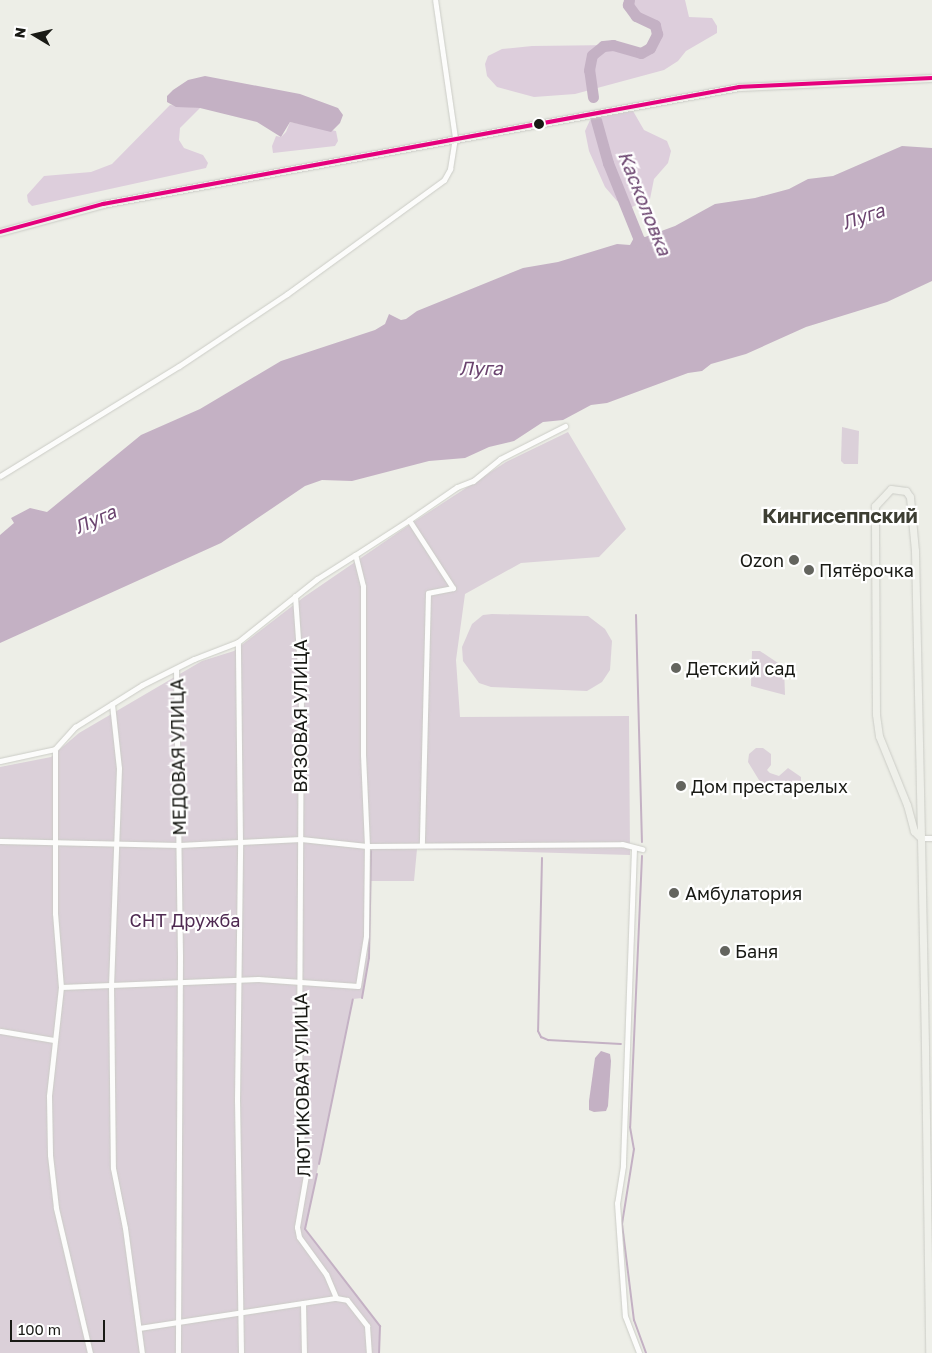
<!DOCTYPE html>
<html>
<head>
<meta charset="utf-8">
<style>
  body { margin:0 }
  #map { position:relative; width:932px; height:1353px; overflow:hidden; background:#edeee7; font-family:"Golos Text",sans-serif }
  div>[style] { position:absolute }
  .green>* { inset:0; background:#dbd0d9 }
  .forest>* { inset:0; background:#ddcedc }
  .water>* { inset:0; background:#c4b1c4 }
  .stream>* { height:2px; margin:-1px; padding:0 1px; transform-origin:1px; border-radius:1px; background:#c4b1c4 }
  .river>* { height:11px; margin:-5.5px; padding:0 5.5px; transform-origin:5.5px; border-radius:5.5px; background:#c4b1c4 }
  .roads { filter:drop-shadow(0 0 1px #cbccc6) drop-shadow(0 0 1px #cbccc6) }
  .street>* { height:5px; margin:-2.5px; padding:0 2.5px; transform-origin:2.5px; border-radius:2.5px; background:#fcfcfb }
  .secondary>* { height:7px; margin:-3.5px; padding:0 3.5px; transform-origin:3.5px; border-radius:3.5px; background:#eff0ea }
  .bus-1>* { height:4px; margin:-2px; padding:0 2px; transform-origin:2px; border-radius:2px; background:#e5007d }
  .dots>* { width:14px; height:14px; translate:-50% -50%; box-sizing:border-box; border:2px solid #fff; border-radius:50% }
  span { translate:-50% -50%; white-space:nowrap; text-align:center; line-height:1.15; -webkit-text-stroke:4.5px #fff; paint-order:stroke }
  .poi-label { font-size:18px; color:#191a15 }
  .right { translate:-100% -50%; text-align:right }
  .left { translate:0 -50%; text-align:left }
  .street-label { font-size:18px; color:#191a15 }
  .park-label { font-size:18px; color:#4f2a52 }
  .water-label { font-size:19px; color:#6b446f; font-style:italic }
  .quarter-label { font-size:20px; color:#3d3e33; font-weight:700 }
  .north { position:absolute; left:10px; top:10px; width:50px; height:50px; -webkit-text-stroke:4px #fff; paint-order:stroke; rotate:279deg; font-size:14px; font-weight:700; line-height:20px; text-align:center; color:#191a15 }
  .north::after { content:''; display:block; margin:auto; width:18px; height:22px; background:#191a15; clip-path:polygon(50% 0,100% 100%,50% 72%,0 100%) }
  .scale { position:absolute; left:10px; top:1320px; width:95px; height:22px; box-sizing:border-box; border:2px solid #191a15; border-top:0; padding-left:6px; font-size:15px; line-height:18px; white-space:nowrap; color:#191a15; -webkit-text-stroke:4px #fff; paint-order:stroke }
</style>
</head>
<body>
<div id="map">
  <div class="green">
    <div style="clip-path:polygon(842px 427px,859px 431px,858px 464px,844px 464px,841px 461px)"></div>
    <div style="clip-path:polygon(568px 432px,626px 529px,599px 557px,521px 563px,465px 594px,456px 660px,460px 717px,629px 716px,630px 855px,417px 849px,414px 881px,371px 881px,369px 958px,362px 998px,353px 999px,305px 1229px,380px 1326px,379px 1353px,0 1353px,0 767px,51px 757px,79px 733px,202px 661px,234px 651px,304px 597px,409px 525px,506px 462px)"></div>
    <div style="clip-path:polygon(492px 614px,588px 616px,605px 629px,612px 641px,610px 670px,602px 682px,587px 691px,491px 687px,479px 683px,463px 661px,462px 647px,472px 624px,483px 615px)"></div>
    <div style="clip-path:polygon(752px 651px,760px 651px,784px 667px,785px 695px,751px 686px)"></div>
    <div style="clip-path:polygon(756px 748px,763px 748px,771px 754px,771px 765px,767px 770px,770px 773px,779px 776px,788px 768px,801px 777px,801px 784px,788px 792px,762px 785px,748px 762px,749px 754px)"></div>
  </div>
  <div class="forest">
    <div style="clip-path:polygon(629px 0,685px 0,689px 17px,712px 18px,717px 26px,717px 33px,686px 51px,678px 61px,664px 70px,575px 94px,534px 97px,497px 87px,487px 76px,485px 64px,488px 56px,502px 49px,532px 46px,613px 45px,641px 53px,650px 48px,657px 34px,655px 25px,636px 16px,628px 5px)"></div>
    <div style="clip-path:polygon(170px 105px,200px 108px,180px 128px,179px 140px,184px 148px,203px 155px,208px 163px,206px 168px,32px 206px,28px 202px,27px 195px,44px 176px,91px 172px,112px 164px)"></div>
    <div style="clip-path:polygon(633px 111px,644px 130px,667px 141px,671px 151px,668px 163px,654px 179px,650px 199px,632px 207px,617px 201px,605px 187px,589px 151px,585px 131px,591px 118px)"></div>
    <div style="clip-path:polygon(290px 122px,336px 131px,338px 141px,335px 146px,273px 153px,272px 146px,276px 136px,281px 137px,286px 132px)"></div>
  </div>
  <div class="water">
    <div style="clip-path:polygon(205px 76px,300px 94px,338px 108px,343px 115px,340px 123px,331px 132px,290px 122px,281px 137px,257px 122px,200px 108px,176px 107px,167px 102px,167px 96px,173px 90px,188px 80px)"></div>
    <div style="clip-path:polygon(902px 146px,932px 148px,932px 281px,887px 302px,806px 327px,746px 354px,711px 364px,702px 371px,688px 373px,607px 403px,591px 405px,563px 420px,543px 422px,514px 441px,489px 447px,465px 458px,429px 461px,352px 481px,322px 480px,305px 486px,221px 543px,0 643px,0 535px,14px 523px,11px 518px,30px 508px,47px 512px,141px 435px,200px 409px,281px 361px,375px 330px,385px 324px,389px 314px,401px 320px,406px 319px,417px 311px,523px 268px,558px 262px,617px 244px,630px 245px,636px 234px,645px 237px,675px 226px,715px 204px,755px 198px,789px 189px,808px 179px,833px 176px)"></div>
    <div style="clip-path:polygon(601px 1051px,610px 1054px,611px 1061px,608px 1106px,606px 1111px,594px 1112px,589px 1110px,589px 1101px,595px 1058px)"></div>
  </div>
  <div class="stream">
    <div style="left:636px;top:615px;width:227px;rotate:88.5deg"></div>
    <div style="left:642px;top:856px;width:271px;rotate:92.5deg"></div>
    <div style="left:630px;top:1127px;width:22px;rotate:80deg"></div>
    <div style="left:634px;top:1149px;width:76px;rotate:99.1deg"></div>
    <div style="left:622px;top:1224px;width:97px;rotate:82.9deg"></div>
    <div style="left:634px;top:1320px;width:35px;rotate:70deg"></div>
    <div style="left:542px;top:858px;width:173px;rotate:91.3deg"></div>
    <div style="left:538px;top:1031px;width:7px;rotate:63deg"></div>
    <div style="left:541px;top:1037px;width:8px;rotate:23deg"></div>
    <div style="left:548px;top:1040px;width:73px;rotate:3.1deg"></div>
    <div style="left:362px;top:998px;width:41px;rotate:-80.1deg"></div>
    <div style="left:369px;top:958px;width:107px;rotate:-88.9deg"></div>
    <div style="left:319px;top:1164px;width:168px;rotate:-78.4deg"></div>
    <div style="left:317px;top:1174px;width:56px;rotate:102.3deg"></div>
    <div style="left:305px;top:1229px;width:123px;rotate:52.3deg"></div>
    <div style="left:380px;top:1326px;width:27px;rotate:92deg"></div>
  </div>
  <div class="river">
    <div style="left:593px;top:97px;width:27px;rotate:-98deg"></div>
    <div style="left:589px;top:70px;width:15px;rotate:-79deg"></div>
    <div style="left:592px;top:55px;width:14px;rotate:-39deg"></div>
    <div style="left:603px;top:46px;width:10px;rotate:-6deg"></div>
    <div style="left:613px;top:45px;width:29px;rotate:16deg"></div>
    <div style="left:641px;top:53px;width:10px;rotate:-29deg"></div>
    <div style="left:650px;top:48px;width:16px;rotate:-63deg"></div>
    <div style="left:657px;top:34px;width:9px;rotate:-103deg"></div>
    <div style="left:655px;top:25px;width:21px;rotate:-155deg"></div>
    <div style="left:636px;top:16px;width:14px;rotate:-126deg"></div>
    <div style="left:628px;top:5px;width:5px;rotate:-79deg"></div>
    <div style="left:596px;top:120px;width:45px;rotate:74.4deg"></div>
    <div style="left:608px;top:163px;width:91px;rotate:68deg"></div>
  </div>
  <div class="roads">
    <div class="street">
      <div style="left:0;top:476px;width:210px;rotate:-31.6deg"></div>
      <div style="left:179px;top:366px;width:130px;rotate:-33.7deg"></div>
      <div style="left:287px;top:294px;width:194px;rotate:-36deg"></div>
      <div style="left:444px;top:180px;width:13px;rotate:-61deg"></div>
      <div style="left:450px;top:169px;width:31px;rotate:-81deg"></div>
      <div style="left:455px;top:138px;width:139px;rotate:-98.2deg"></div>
      <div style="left:409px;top:520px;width:58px;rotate:-34.5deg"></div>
      <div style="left:457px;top:487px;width:17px;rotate:-21deg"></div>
      <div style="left:473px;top:481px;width:35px;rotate:-39deg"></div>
      <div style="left:500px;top:459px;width:73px;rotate:-26.9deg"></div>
      <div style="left:295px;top:596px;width:86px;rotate:86deg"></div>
      <div style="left:301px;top:682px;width:360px;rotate:90.3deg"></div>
      <div style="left:299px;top:1042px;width:113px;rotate:88.5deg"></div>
      <div style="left:302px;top:1155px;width:15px;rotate:70deg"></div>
      <div style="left:307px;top:1169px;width:59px;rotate:99.8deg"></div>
      <div style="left:297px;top:1227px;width:10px;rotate:79deg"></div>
      <div style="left:299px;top:1237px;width:46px;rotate:53.9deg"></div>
      <div style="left:326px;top:1274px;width:26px;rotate:67deg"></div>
      <div style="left:176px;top:669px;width:288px;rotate:89.2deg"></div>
      <div style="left:180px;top:957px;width:396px;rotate:90.3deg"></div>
      <div style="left:112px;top:704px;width:64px;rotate:83.8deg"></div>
      <div style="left:119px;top:768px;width:217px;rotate:92.1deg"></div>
      <div style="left:111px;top:985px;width:147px;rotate:-2.3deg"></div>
      <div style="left:258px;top:979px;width:100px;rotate:4deg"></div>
      <div style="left:358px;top:986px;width:51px;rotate:-80.9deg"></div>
      <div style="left:366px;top:936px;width:90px;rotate:-89.4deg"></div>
      <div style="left:367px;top:846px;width:91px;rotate:-92.5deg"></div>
      <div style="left:363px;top:755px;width:169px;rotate:-90deg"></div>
      <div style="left:363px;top:586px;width:32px;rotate:-104deg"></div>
      <div style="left:355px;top:555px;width:64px;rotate:-32.9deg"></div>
      <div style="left:409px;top:520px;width:81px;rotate:57.1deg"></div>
      <div style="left:453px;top:588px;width:25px;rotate:169deg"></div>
      <div style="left:428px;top:593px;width:252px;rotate:91.4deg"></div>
      <div style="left:55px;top:749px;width:164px;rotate:90deg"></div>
      <div style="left:55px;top:913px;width:74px;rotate:85.4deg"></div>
      <div style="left:61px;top:987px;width:110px;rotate:96.3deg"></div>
      <div style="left:49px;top:1096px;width:59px;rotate:89deg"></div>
      <div style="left:50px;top:1155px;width:53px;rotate:83.5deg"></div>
      <div style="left:56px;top:1208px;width:149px;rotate:76.8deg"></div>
      <div style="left:0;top:761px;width:56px;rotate:-12.3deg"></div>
      <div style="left:55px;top:749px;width:30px;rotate:-48deg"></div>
      <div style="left:75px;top:727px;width:79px;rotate:-32.1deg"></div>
      <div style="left:142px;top:685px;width:58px;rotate:-26.6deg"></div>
      <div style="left:194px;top:659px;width:47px;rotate:-21.1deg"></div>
      <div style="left:921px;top:838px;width:11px"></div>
      <div style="left:0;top:841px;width:179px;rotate:1.3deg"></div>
      <div style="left:179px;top:845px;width:122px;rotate:-2.8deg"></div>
      <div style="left:301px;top:839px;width:66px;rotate:6.1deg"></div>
      <div style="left:367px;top:846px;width:255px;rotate:-0.4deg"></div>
      <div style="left:622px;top:844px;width:21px;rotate:14deg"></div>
      <div style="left:634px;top:848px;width:318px;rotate:92deg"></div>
      <div style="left:623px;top:1166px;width:37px;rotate:99deg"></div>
      <div style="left:617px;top:1203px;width:113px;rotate:86deg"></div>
      <div style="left:625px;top:1316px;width:40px;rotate:69deg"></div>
      <div style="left:61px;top:987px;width:50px;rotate:-2.3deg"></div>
      <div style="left:111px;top:985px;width:183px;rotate:89.4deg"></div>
      <div style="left:113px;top:1168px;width:61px;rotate:78.7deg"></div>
      <div style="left:125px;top:1228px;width:126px;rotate:82.3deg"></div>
      <div style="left:0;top:1031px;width:55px;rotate:9.5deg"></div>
      <div style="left:303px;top:1303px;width:50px;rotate:88.9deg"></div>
      <div style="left:139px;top:1328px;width:199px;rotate:-8.7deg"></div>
      <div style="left:336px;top:1298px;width:11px;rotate:10deg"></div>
      <div style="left:347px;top:1300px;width:33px;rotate:52deg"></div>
      <div style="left:367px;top:1326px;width:27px;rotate:86deg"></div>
      <div style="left:241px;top:1353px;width:252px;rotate:-90.9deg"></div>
      <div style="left:237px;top:1101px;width:258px;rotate:-89.3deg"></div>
      <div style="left:240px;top:843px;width:201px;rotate:-90.6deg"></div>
      <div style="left:238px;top:642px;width:101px;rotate:-38.6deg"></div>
      <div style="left:317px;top:579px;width:45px;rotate:-32.3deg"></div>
    </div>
    <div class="secondary">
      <div style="left:0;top:232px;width:107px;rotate:-15.2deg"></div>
      <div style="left:103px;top:204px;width:647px;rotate:-10.42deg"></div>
      <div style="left:739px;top:87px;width:193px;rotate:-2.7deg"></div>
      <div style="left:921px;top:838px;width:10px;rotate:-135deg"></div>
      <div style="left:914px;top:831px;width:27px;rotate:-105deg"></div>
      <div style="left:907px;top:805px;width:74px;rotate:-112.1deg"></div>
      <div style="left:879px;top:736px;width:22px;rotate:-98deg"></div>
      <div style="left:876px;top:714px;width:208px;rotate:-90.3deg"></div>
      <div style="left:875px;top:506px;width:23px;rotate:-47deg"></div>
      <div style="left:891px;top:489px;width:15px;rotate:8deg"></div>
      <div style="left:906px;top:491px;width:7px;rotate:56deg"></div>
      <div style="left:910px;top:497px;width:54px;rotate:84.7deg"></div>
      <div style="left:915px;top:551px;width:240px;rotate:88.8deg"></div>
      <div style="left:920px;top:791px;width:47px;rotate:88.8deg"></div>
      <div style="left:921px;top:838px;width:210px;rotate:88.9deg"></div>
      <div style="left:925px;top:1048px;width:305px;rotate:89.2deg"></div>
    </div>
  </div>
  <div class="bus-1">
    <div style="left:0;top:232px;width:107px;rotate:-15.2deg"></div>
    <div style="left:103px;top:204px;width:647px;rotate:-10.42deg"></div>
    <div style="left:739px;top:87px;width:193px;rotate:-2.7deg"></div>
  </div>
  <div class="dots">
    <div style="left:539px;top:124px;background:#191a15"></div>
    <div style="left:794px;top:560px;background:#63645e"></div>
    <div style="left:809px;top:570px;background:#63645e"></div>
    <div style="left:676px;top:668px;background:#63645e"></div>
    <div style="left:681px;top:786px;background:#63645e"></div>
    <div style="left:674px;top:893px;background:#63645e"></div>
    <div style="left:725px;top:951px;background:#63645e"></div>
  </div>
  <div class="poi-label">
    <span class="right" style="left:784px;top:560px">Ozon</span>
    <span class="left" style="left:819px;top:570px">Пятёрочка</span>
    <span class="left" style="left:686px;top:668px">Детский сад</span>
    <span class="left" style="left:691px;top:786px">Дом престарелых</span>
    <span class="left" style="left:685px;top:893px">Амбулатория</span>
    <span class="left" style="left:735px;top:951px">Баня</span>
  </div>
  <div class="street-label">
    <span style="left:300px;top:716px;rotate:-90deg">ВЯЗОВАЯ УЛИЦА</span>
    <span style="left:178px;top:757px;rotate:-91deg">МЕДОВАЯ УЛИЦА</span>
    <span style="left:302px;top:1085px;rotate:-91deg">ЛЮТИКОВАЯ УЛИЦА</span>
  </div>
  <div class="park-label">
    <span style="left:185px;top:920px">СНТ Дружба</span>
  </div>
  <div class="water-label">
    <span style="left:645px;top:203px;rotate:68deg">Касколовка</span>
    <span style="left:863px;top:216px;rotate:-19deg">Луга</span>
    <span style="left:481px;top:368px">Луга</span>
    <span style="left:95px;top:519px;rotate:-24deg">Луга</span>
  </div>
  <div class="quarter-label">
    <span style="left:840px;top:515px">Кингисеппский</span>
  </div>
  <div class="north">N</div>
  <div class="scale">100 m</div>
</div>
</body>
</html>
